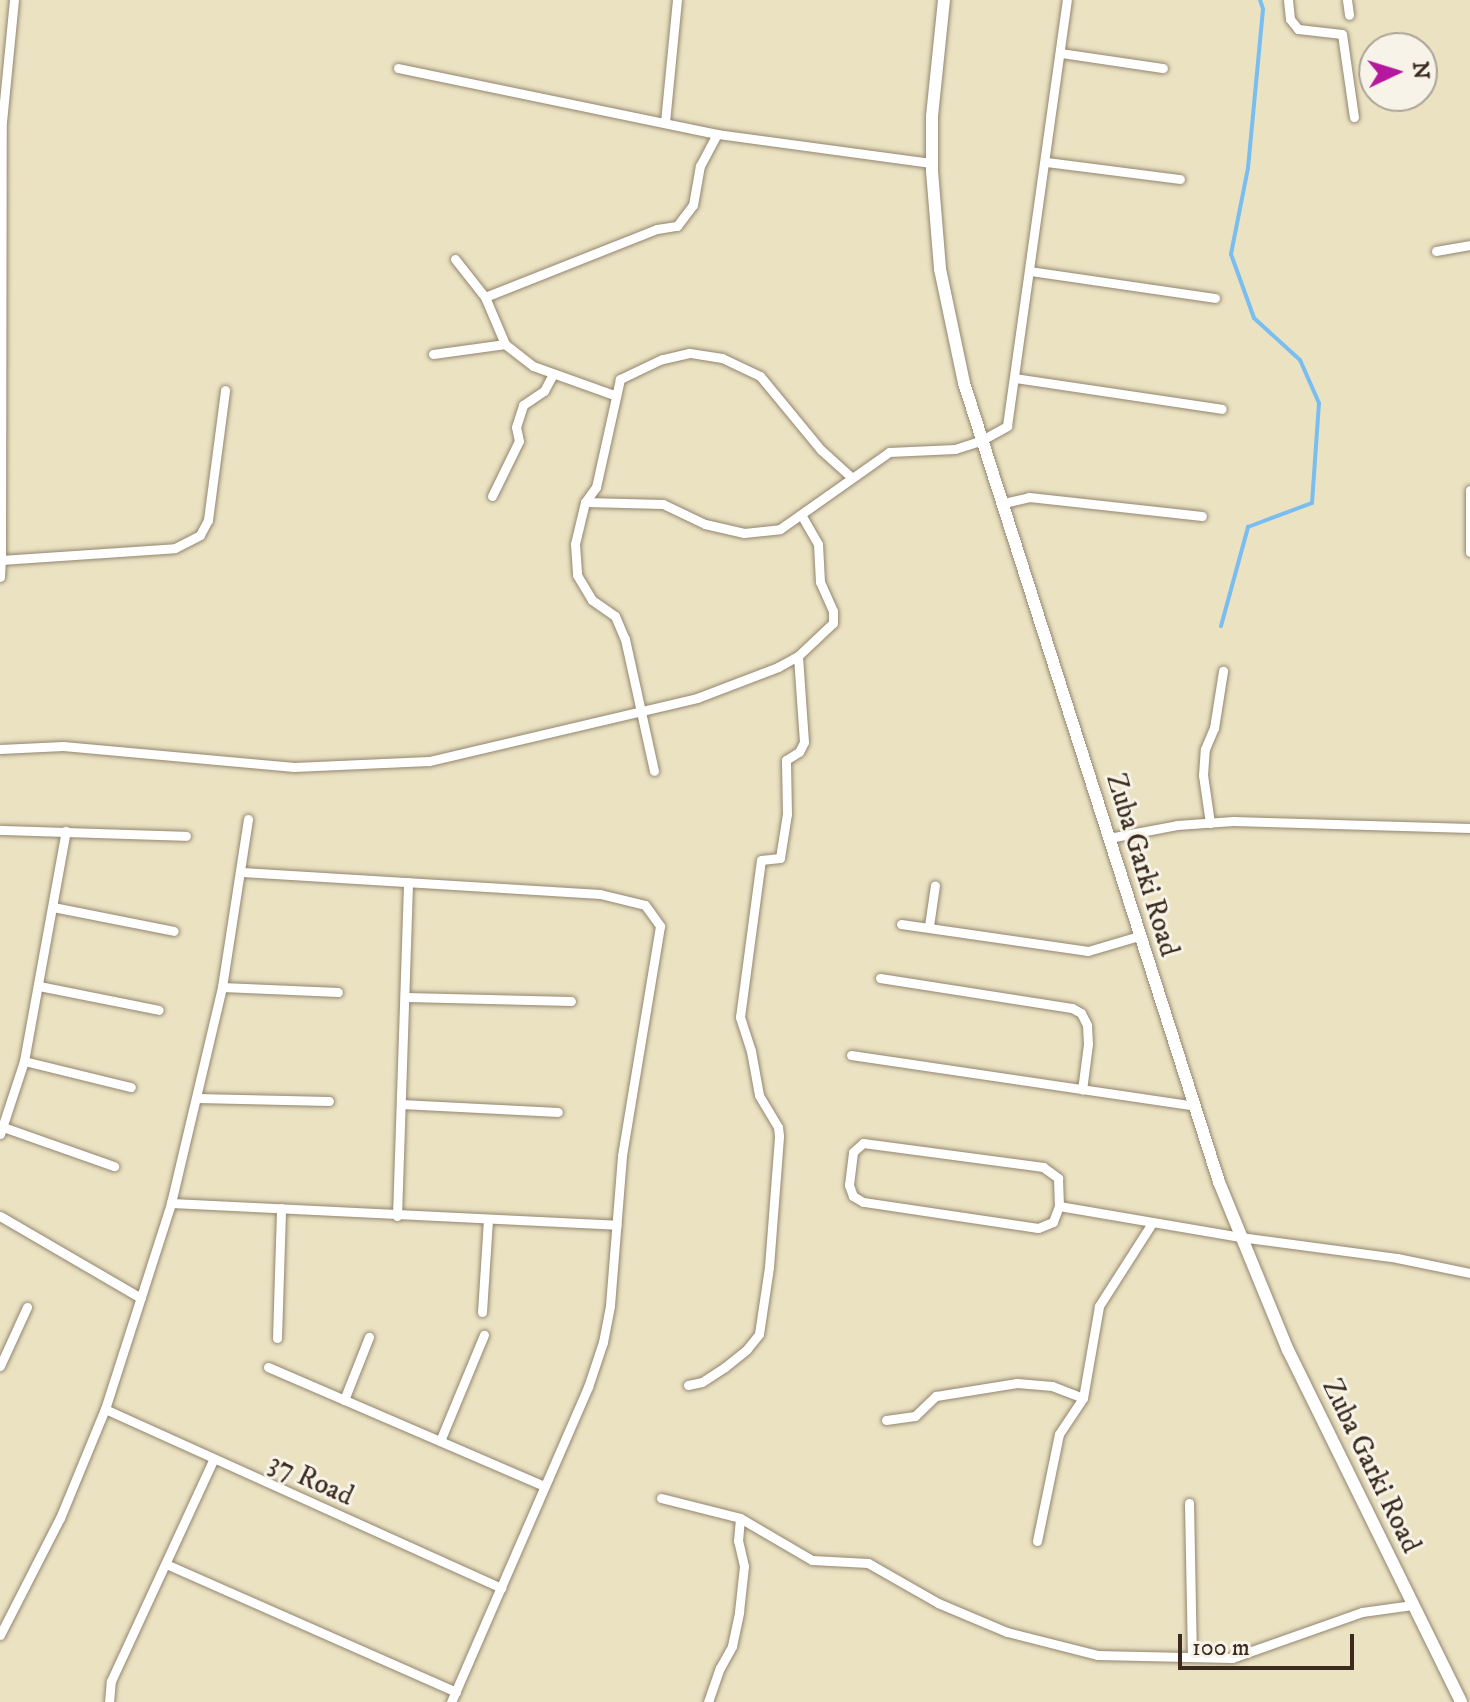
<!DOCTYPE html>
<html>
<head>
<meta charset="utf-8">
<style>
  body { margin:0 }
  #map { position:relative; width:1470px; height:1702px; overflow:hidden; background:#ebe2c2; font-family:"IM FELL DW Pica",serif }
  div>[style] { position:absolute }
  .stream>* { height:4px; margin:-2px; padding:0 2px; transform-origin:2px; border-radius:2px; background:#7abdf0 }
  .roads { filter:drop-shadow(0 0 2px #938670) drop-shadow(0 0 2px #938670) }
  .street>* { height:9px; margin:-4.5px; padding:0 4.5px; transform-origin:4.5px; border-radius:4.5px; background:#fff }
  .secondary>* { height:12px; margin:-6px; padding:0 6px; transform-origin:6px; border-radius:6px; background:#fff }
  span { translate:-50% -50%; white-space:nowrap; text-align:center; line-height:1.15; -webkit-text-stroke:6px #f7f3e8; paint-order:stroke }
  .street-label { font-size:28px; color:#3b2a1e }
  .north { position:absolute; left:1358px; top:32px; width:80px; height:80px; box-sizing:border-box; background:#f7f3e8; border:2px solid #aca397; border-radius:50%; rotate:86deg; font-size:22px; font-weight:700; line-height:32px; text-align:center; color:#3b2a1e }
  .north::after { content:''; display:block; margin:auto; width:28px; height:36px; background:#b5179e; clip-path:polygon(50% 0,100% 100%,50% 72%,0 100%) }
  .scale { position:absolute; left:1178px; top:1634px; width:176px; height:36px; box-sizing:border-box; border:4px solid #3b2a1e; border-top:0; padding-left:10px; font-size:24px; line-height:28px; white-space:nowrap; color:#3b2a1e; -webkit-text-stroke:6px #f7f3e8; paint-order:stroke }
</style>
</head>
<body>
<div id="map">
  <div class="stream">
    <div style="left:1221px;top:626px;width:103px;rotate:-74.7deg"></div>
    <div style="left:1248px;top:527px;width:68px;rotate:-20.6deg"></div>
    <div style="left:1312px;top:503px;width:100px;rotate:-86deg"></div>
    <div style="left:1319px;top:403px;width:47px;rotate:-113.8deg"></div>
    <div style="left:1300px;top:360px;width:62px;rotate:-137.6deg"></div>
    <div style="left:1254px;top:318px;width:68px;rotate:-109.8deg"></div>
    <div style="left:1231px;top:254px;width:88px;rotate:-78.8deg"></div>
    <div style="left:1248px;top:168px;width:160px;rotate:-84.6deg"></div>
    <div style="left:1263px;top:9px;width:9px;rotate:-108deg"></div>
  </div>
  <div class="roads">
    <div class="street">
      <div style="left:1288px;top:0;width:19px;rotate:84deg"></div>
      <div style="left:1290px;top:19px;width:13px;rotate:51deg"></div>
      <div style="left:1298px;top:29px;width:44px;rotate:6.5deg"></div>
      <div style="left:1342px;top:34px;width:84px;rotate:81.8deg"></div>
      <div style="left:1347px;top:0;width:15px;rotate:82deg"></div>
      <div style="left:1061px;top:53px;width:103px;rotate:8.4deg"></div>
      <div style="left:398px;top:68px;width:326px;rotate:11.7deg"></div>
      <div style="left:717px;top:134px;width:217px;rotate:7.7deg"></div>
      <div style="left:665px;top:122px;width:123px;rotate:-84.4deg"></div>
      <div style="left:1047px;top:162px;width:134px;rotate:7.3deg"></div>
      <div style="left:1436px;top:251px;width:35px;rotate:-10deg"></div>
      <div style="left:455px;top:259px;width:48px;rotate:51.7deg"></div>
      <div style="left:1030px;top:271px;width:187px;rotate:8.3deg"></div>
      <div style="left:433px;top:354px;width:73px;rotate:-7.9deg"></div>
      <div style="left:1015px;top:378px;width:209px;rotate:8.5deg"></div>
      <div style="left:614px;top:395px;width:86px;rotate:-160.3deg"></div>
      <div style="left:533px;top:366px;width:36px;rotate:-142deg"></div>
      <div style="left:505px;top:344px;width:51px;rotate:-113.1deg"></div>
      <div style="left:485px;top:297px;width:185px;rotate:-21.6deg"></div>
      <div style="left:657px;top:229px;width:20px;rotate:-9deg"></div>
      <div style="left:677px;top:226px;width:26px;rotate:-53deg"></div>
      <div style="left:693px;top:205px;width:40px;rotate:-80deg"></div>
      <div style="left:700px;top:166px;width:36px;rotate:-62deg"></div>
      <div style="left:850px;top:476px;width:39px;rotate:-138deg"></div>
      <div style="left:821px;top:450px;width:96px;rotate:-129.5deg"></div>
      <div style="left:760px;top:376px;width:42px;rotate:-154.7deg"></div>
      <div style="left:722px;top:358px;width:33px;rotate:-171deg"></div>
      <div style="left:689px;top:353px;width:28px;rotate:167deg"></div>
      <div style="left:662px;top:359px;width:47px;rotate:154.5deg"></div>
      <div style="left:620px;top:379px;width:111px;rotate:102.5deg"></div>
      <div style="left:596px;top:487px;width:19px;rotate:126deg"></div>
      <div style="left:585px;top:502px;width:78px;rotate:1.5deg"></div>
      <div style="left:663px;top:504px;width:47px;rotate:25.5deg"></div>
      <div style="left:705px;top:524px;width:40px;rotate:13deg"></div>
      <div style="left:744px;top:533px;width:36px;rotate:-6deg"></div>
      <div style="left:780px;top:529px;width:133px;rotate:-35.2deg"></div>
      <div style="left:889px;top:452px;width:66px;rotate:-2.6deg"></div>
      <div style="left:955px;top:449px;width:28px;rotate:-18deg"></div>
      <div style="left:982px;top:440px;width:29px;rotate:-29deg"></div>
      <div style="left:1007px;top:426px;width:430px;rotate:-82deg"></div>
      <div style="left:1470px;top:490px;width:62px;rotate:90deg"></div>
      <div style="left:492px;top:496px;width:61px;rotate:-63.9deg"></div>
      <div style="left:519px;top:441px;width:14px;rotate:-102deg"></div>
      <div style="left:516px;top:427px;width:23px;rotate:-72deg"></div>
      <div style="left:523px;top:405px;width:25px;rotate:-34deg"></div>
      <div style="left:544px;top:391px;width:19px;rotate:-62deg"></div>
      <div style="left:585px;top:502px;width:43px;rotate:103.4deg"></div>
      <div style="left:575px;top:544px;width:31px;rotate:86deg"></div>
      <div style="left:577px;top:575px;width:29px;rotate:59deg"></div>
      <div style="left:592px;top:600px;width:28px;rotate:35deg"></div>
      <div style="left:615px;top:616px;width:25px;rotate:67deg"></div>
      <div style="left:625px;top:639px;width:135px;rotate:77.6deg"></div>
      <div style="left:1004px;top:503px;width:26px;rotate:-13deg"></div>
      <div style="left:1029px;top:497px;width:174px;rotate:6.3deg"></div>
      <div style="left:1px;top:560px;width:438px;rotate:-89.9deg"></div>
      <div style="left:2px;top:122px;width:123px;rotate:-84.4deg"></div>
      <div style="left:0;top:577px;width:17px;rotate:-87deg"></div>
      <div style="left:1px;top:560px;width:174px;rotate:-3.9deg"></div>
      <div style="left:175px;top:548px;width:28px;rotate:-27deg"></div>
      <div style="left:200px;top:535px;width:17px;rotate:-62deg"></div>
      <div style="left:208px;top:520px;width:131px;rotate:-82.5deg"></div>
      <div style="left:0;top:749px;width:63px;rotate:-2.7deg"></div>
      <div style="left:63px;top:746px;width:232px;rotate:5.2deg"></div>
      <div style="left:294px;top:767px;width:135px;rotate:-2.5deg"></div>
      <div style="left:429px;top:761px;width:275px;rotate:-13.2deg"></div>
      <div style="left:697px;top:698px;width:87px;rotate:-20.9deg"></div>
      <div style="left:778px;top:667px;width:23px;rotate:-29deg"></div>
      <div style="left:798px;top:656px;width:48px;rotate:-43.3deg"></div>
      <div style="left:833px;top:623px;width:12px;rotate:-90deg"></div>
      <div style="left:833px;top:611px;width:32px;rotate:-114deg"></div>
      <div style="left:820px;top:582px;width:38px;rotate:-93deg"></div>
      <div style="left:818px;top:544px;width:34px;rotate:-120deg"></div>
      <div style="left:1210px;top:823px;width:49px;rotate:-98.3deg"></div>
      <div style="left:1203px;top:775px;width:26px;rotate:-86deg"></div>
      <div style="left:1205px;top:749px;width:23px;rotate:-67deg"></div>
      <div style="left:1214px;top:728px;width:58px;rotate:-81deg"></div>
      <div style="left:0;top:830px;width:186px;rotate:1.8deg"></div>
      <div style="left:1109px;top:838px;width:69px;rotate:-10.8deg"></div>
      <div style="left:1177px;top:825px;width:56px;rotate:-4.1deg"></div>
      <div style="left:1233px;top:821px;width:237px;rotate:1.7deg"></div>
      <div style="left:242px;top:872px;width:359px;rotate:3.5deg"></div>
      <div style="left:600px;top:894px;width:46px;rotate:13.7deg"></div>
      <div style="left:645px;top:905px;width:26px;rotate:54deg"></div>
      <div style="left:660px;top:926px;width:233px;rotate:99.4deg"></div>
      <div style="left:622px;top:1156px;width:150px;rotate:94.6deg"></div>
      <div style="left:610px;top:1306px;width:37px;rotate:101deg"></div>
      <div style="left:603px;top:1342px;width:47px;rotate:108.4deg"></div>
      <div style="left:588px;top:1387px;width:344px;rotate:113.5deg"></div>
      <div style="left:53px;top:907px;width:123px;rotate:11.2deg"></div>
      <div style="left:901px;top:924px;width:189px;rotate:8.2deg"></div>
      <div style="left:1088px;top:951px;width:53px;rotate:-16.4deg"></div>
      <div style="left:929px;top:926px;width:41px;rotate:-81.7deg"></div>
      <div style="left:880px;top:978px;width:194px;rotate:8.9deg"></div>
      <div style="left:1072px;top:1008px;width:10px;rotate:29deg"></div>
      <div style="left:1081px;top:1013px;width:13px;rotate:63deg"></div>
      <div style="left:1087px;top:1025px;width:19px;rotate:87deg"></div>
      <div style="left:1088px;top:1044px;width:46px;rotate:97.4deg"></div>
      <div style="left:39px;top:986px;width:122px;rotate:11.3deg"></div>
      <div style="left:222px;top:987px;width:116px;rotate:2.5deg"></div>
      <div style="left:406px;top:997px;width:165px;rotate:1.4deg"></div>
      <div style="left:851px;top:1055px;width:348px;rotate:8.4deg"></div>
      <div style="left:24px;top:1061px;width:110px;rotate:13.7deg"></div>
      <div style="left:197px;top:1098px;width:132px;rotate:1.3deg"></div>
      <div style="left:401px;top:1104px;width:157px;rotate:2.9deg"></div>
      <div style="left:3px;top:1127px;width:118px;rotate:19.4deg"></div>
      <div style="left:0;top:1134px;width:77px;rotate:-71.8deg"></div>
      <div style="left:24px;top:1061px;width:234px;rotate:-79.7deg"></div>
      <div style="left:863px;top:1143px;width:182px;rotate:7.6deg"></div>
      <div style="left:1043px;top:1167px;width:19px;rotate:36deg"></div>
      <div style="left:1058px;top:1178px;width:28px;rotate:88deg"></div>
      <div style="left:1059px;top:1206px;width:17px;rotate:111deg"></div>
      <div style="left:1053px;top:1222px;width:16px;rotate:158deg"></div>
      <div style="left:1038px;top:1228px;width:177px;rotate:-171.5deg"></div>
      <div style="left:863px;top:1202px;width:12px;rotate:-149deg"></div>
      <div style="left:853px;top:1196px;width:12px;rotate:-110deg"></div>
      <div style="left:849px;top:1185px;width:33px;rotate:-83deg"></div>
      <div style="left:853px;top:1152px;width:13px;rotate:-42deg"></div>
      <div style="left:171px;top:1203px;width:446px;rotate:2.8deg"></div>
      <div style="left:1059px;top:1206px;width:184px;rotate:9.7deg"></div>
      <div style="left:1240px;top:1237px;width:158px;rotate:7.6deg"></div>
      <div style="left:1397px;top:1258px;width:75px;rotate:11.6deg"></div>
      <div style="left:0;top:1216px;width:163px;rotate:30.2deg"></div>
      <div style="left:397px;top:1216px;width:334px;rotate:-88.1deg"></div>
      <div style="left:482px;top:1312px;width:93px;rotate:-86.3deg"></div>
      <div style="left:277px;top:1338px;width:130px;rotate:-88.2deg"></div>
      <div style="left:0;top:1366px;width:65px;rotate:-65.4deg"></div>
      <div style="left:268px;top:1367px;width:301px;rotate:23.3deg"></div>
      <div style="left:688px;top:1385px;width:14px;rotate:-12deg"></div>
      <div style="left:702px;top:1382px;width:27px;rotate:-33deg"></div>
      <div style="left:725px;top:1367px;width:28px;rotate:-39deg"></div>
      <div style="left:747px;top:1349px;width:19px;rotate:-51deg"></div>
      <div style="left:759px;top:1334px;width:68px;rotate:-81.5deg"></div>
      <div style="left:769px;top:1267px;width:131px;rotate:-85.6deg"></div>
      <div style="left:779px;top:1136px;width:9px;rotate:-96deg"></div>
      <div style="left:778px;top:1127px;width:37px;rotate:-121deg"></div>
      <div style="left:759px;top:1095px;width:45px;rotate:-100.3deg"></div>
      <div style="left:751px;top:1051px;width:36px;rotate:-108deg"></div>
      <div style="left:740px;top:1017px;width:158px;rotate:-82.4deg"></div>
      <div style="left:761px;top:860px;width:19px;rotate:-6deg"></div>
      <div style="left:780px;top:858px;width:45px;rotate:-81deg"></div>
      <div style="left:787px;top:814px;width:54px;rotate:-91.1deg"></div>
      <div style="left:786px;top:760px;width:15px;rotate:-32deg"></div>
      <div style="left:799px;top:752px;width:11px;rotate:-63deg"></div>
      <div style="left:804px;top:742px;width:86px;rotate:-94deg"></div>
      <div style="left:344px;top:1400px;width:68px;rotate:-68.4deg"></div>
      <div style="left:105px;top:1409px;width:435px;rotate:24.3deg"></div>
      <div style="left:886px;top:1420px;width:29px;rotate:-8deg"></div>
      <div style="left:915px;top:1416px;width:29px;rotate:-44deg"></div>
      <div style="left:936px;top:1396px;width:82px;rotate:-9.1deg"></div>
      <div style="left:1017px;top:1383px;width:35px;rotate:5deg"></div>
      <div style="left:1052px;top:1386px;width:33px;rotate:21deg"></div>
      <div style="left:440px;top:1441px;width:115px;rotate:-67.5deg"></div>
      <div style="left:661px;top:1498px;width:81px;rotate:14.2deg"></div>
      <div style="left:1189px;top:1503px;width:154px;rotate:88.9deg"></div>
      <div style="left:1037px;top:1541px;width:109px;rotate:-78.4deg"></div>
      <div style="left:1059px;top:1434px;width:43px;rotate:-56.3deg"></div>
      <div style="left:1083px;top:1398px;width:93px;rotate:-80.1deg"></div>
      <div style="left:1099px;top:1306px;width:98px;rotate:-57.4deg"></div>
      <div style="left:166px;top:1564px;width:317px;rotate:23.8deg"></div>
      <div style="left:0;top:1635px;width:131px;rotate:-62.9deg"></div>
      <div style="left:60px;top:1518px;width:118px;rotate:-67.6deg"></div>
      <div style="left:105px;top:1409px;width:216px;rotate:-72.2deg"></div>
      <div style="left:171px;top:1203px;width:222px;rotate:-76.7deg"></div>
      <div style="left:222px;top:987px;width:170px;rotate:-81.2deg"></div>
      <div style="left:109px;top:1702px;width:21px;rotate:-85deg"></div>
      <div style="left:111px;top:1681px;width:243px;rotate:-65.2deg"></div>
      <div style="left:708px;top:1702px;width:36px;rotate:-71deg"></div>
      <div style="left:720px;top:1668px;width:25px;rotate:-61deg"></div>
      <div style="left:732px;top:1646px;width:35px;rotate:-78deg"></div>
      <div style="left:739px;top:1612px;width:46px;rotate:-83.8deg"></div>
      <div style="left:744px;top:1566px;width:26px;rotate:-103deg"></div>
      <div style="left:738px;top:1541px;width:23px;rotate:-85deg"></div>
      <div style="left:740px;top:1518px;width:83px;rotate:30.3deg"></div>
      <div style="left:812px;top:1560px;width:56px;rotate:3.1deg"></div>
      <div style="left:868px;top:1563px;width:81px;rotate:29.7deg"></div>
      <div style="left:938px;top:1603px;width:75px;rotate:22.8deg"></div>
      <div style="left:1007px;top:1632px;width:93px;rotate:14.3deg"></div>
      <div style="left:1097px;top:1655px;width:135px;rotate:1.3deg"></div>
      <div style="left:1232px;top:1658px;width:138px;rotate:-19.5deg"></div>
      <div style="left:1362px;top:1612px;width:51px;rotate:-7.8deg"></div>
    </div>
    <div class="secondary">
      <div style="left:944px;top:0;width:117px;rotate:95.9deg"></div>
      <div style="left:932px;top:116px;width:55px;rotate:90deg"></div>
      <div style="left:932px;top:171px;width:98px;rotate:85.3deg"></div>
      <div style="left:940px;top:269px;width:116px;rotate:78.1deg"></div>
      <div style="left:964px;top:383px;width:839px;rotate:72.3deg"></div>
      <div style="left:1219px;top:1182px;width:182px;rotate:67.7deg"></div>
      <div style="left:1288px;top:1350px;width:392px;rotate:63.8deg"></div>
    </div>
  </div>
  <div class="street-label">
    <span style="left:1142px;top:865px;rotate:73deg">Zuba Garki Road</span>
    <span style="left:1371px;top:1466px;rotate:64deg">Zuba Garki Road</span>
    <span style="left:311px;top:1480px;rotate:24deg">37 Road</span>
  </div>
  <div class="north">N</div>
  <div class="scale">100 m</div>
</div>
</body>
</html>
